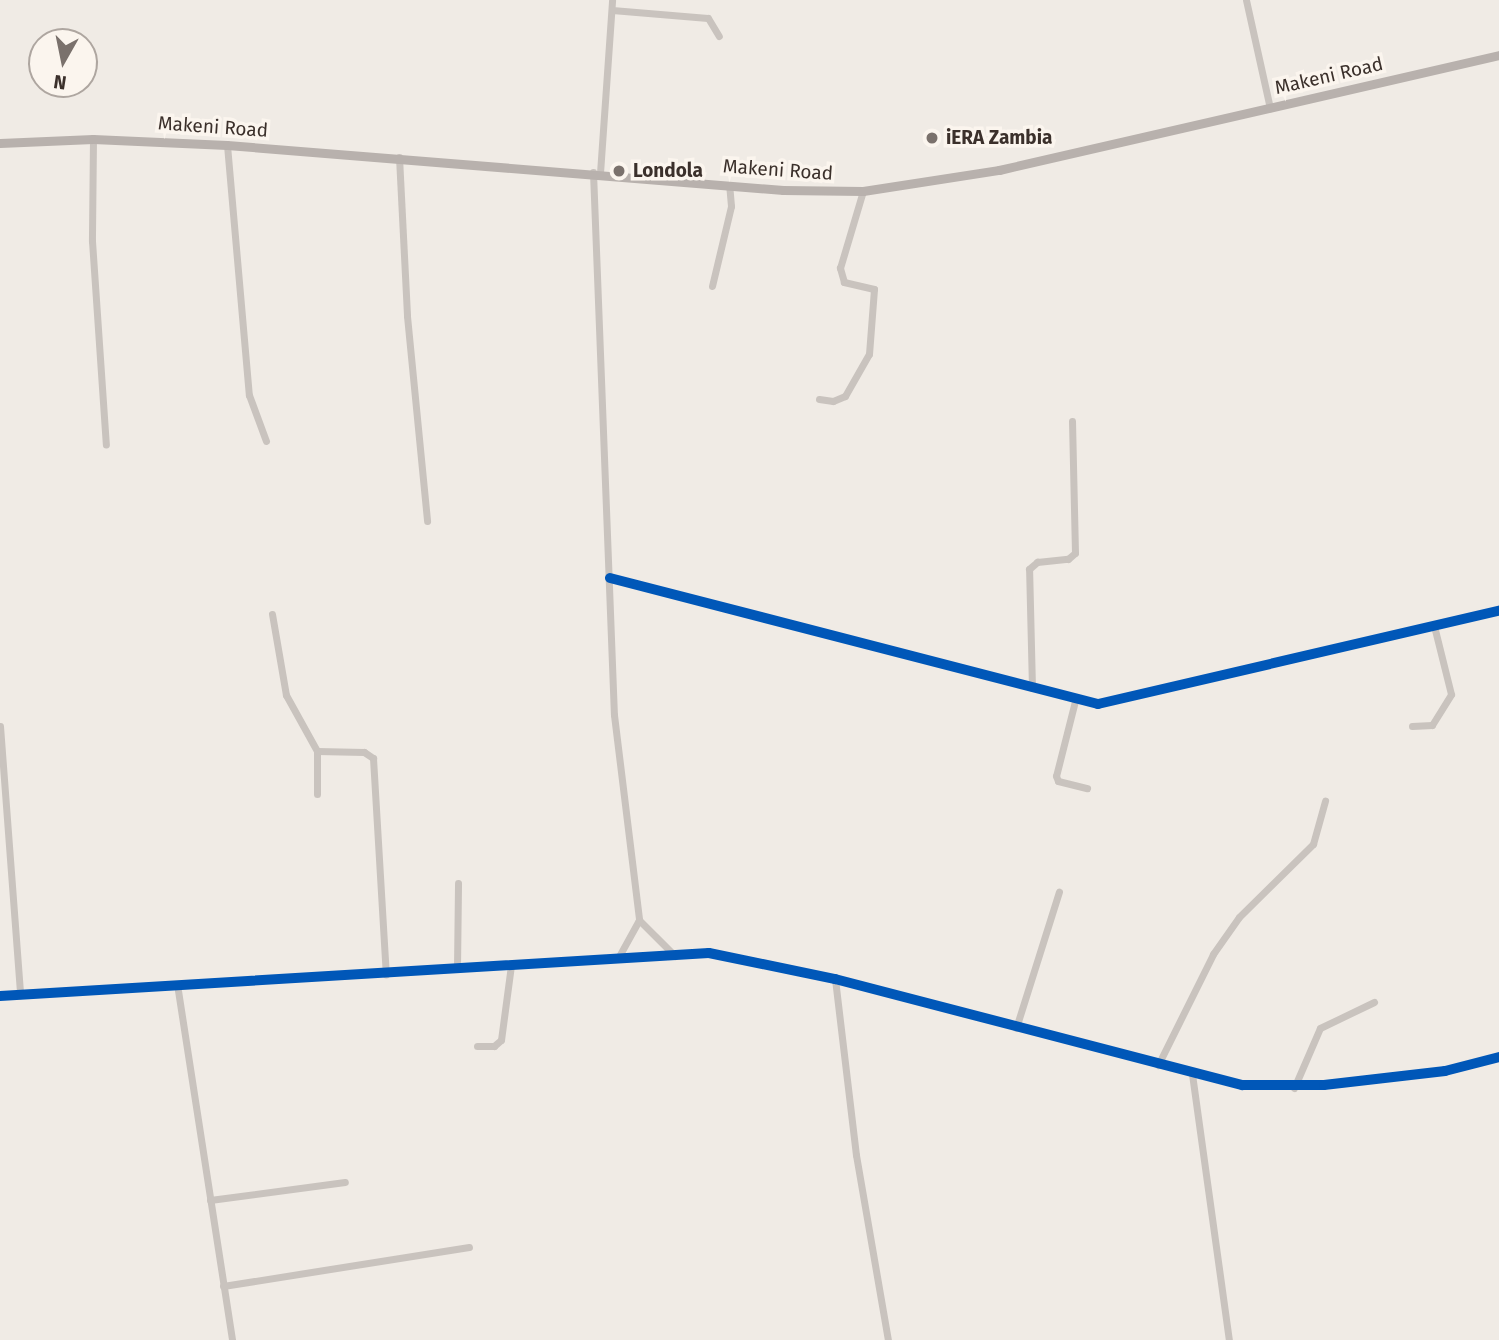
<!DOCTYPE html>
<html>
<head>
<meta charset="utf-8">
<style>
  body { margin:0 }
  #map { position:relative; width:1499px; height:1340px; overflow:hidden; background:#f0ebe5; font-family:"Fira Sans",sans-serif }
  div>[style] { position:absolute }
  .minor>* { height:7px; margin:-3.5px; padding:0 3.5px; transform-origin:3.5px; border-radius:3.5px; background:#c9c3be }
  .major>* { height:9px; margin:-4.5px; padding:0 4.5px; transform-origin:4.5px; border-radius:4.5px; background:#b8b1ad }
  .cycleway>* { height:10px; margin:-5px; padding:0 5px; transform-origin:5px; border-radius:5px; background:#0057b8 }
  .dots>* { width:19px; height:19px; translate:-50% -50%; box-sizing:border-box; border:4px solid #fbf5ee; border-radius:50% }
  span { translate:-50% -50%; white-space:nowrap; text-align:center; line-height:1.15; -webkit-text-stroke:7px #fbf5ee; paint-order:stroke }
  .street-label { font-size:19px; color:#3b302b }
  .poi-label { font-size:19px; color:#3b302b; font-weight:700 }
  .left { translate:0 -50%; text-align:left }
  .north { position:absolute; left:28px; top:28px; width:70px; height:70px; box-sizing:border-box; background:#fbf5ee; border:2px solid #aea6a0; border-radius:50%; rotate:189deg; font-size:19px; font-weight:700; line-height:28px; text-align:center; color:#3b302b }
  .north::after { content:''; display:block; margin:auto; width:24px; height:32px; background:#7a716c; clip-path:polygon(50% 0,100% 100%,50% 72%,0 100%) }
</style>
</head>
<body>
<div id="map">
  <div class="minor">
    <div style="left:1246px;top:0;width:111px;rotate:77.5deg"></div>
    <div style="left:612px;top:10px;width:96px;rotate:4.8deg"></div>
    <div style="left:708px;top:18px;width:21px;rotate:59deg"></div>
    <div style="left:93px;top:139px;width:102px;rotate:90.6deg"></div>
    <div style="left:92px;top:241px;width:204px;rotate:86.1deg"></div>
    <div style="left:227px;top:145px;width:251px;rotate:85deg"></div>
    <div style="left:249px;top:395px;width:49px;rotate:69.7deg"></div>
    <div style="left:399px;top:157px;width:159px;rotate:87.1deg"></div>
    <div style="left:407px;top:316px;width:206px;rotate:84.4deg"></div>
    <div style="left:593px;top:172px;width:543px;rotate:87.79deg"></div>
    <div style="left:614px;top:715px;width:207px;rotate:83deg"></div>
    <div style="left:639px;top:920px;width:43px;rotate:118.9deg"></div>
    <div style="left:600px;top:173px;width:173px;rotate:-86deg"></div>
    <div style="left:712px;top:286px;width:82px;rotate:-76.6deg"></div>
    <div style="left:731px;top:206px;width:21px;rotate:-95deg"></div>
    <div style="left:819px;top:399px;width:14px;rotate:8deg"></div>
    <div style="left:833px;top:401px;width:13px;rotate:-23deg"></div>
    <div style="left:845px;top:396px;width:48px;rotate:-60.3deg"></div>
    <div style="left:869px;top:354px;width:65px;rotate:-85.6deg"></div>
    <div style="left:874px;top:289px;width:31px;rotate:-167deg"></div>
    <div style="left:844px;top:282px;width:15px;rotate:-106deg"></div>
    <div style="left:840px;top:268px;width:80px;rotate:-73.4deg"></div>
    <div style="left:610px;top:578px;width:504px;rotate:14.48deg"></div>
    <div style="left:1098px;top:704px;width:412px;rotate:-13.1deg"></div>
    <div style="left:272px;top:614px;width:82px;rotate:80.2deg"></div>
    <div style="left:286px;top:695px;width:64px;rotate:61deg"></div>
    <div style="left:317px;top:751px;width:43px;rotate:90deg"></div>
    <div style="left:1032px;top:688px;width:119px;rotate:-91.4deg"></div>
    <div style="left:1029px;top:569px;width:11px;rotate:-41deg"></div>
    <div style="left:1037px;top:562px;width:31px;rotate:-6deg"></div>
    <div style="left:1068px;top:559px;width:9px;rotate:-41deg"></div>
    <div style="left:1075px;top:553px;width:132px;rotate:-91.3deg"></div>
    <div style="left:1075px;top:701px;width:77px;rotate:104.2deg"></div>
    <div style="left:1056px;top:776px;width:5px;rotate:68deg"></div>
    <div style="left:1058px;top:781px;width:30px;rotate:14deg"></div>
    <div style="left:0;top:726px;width:270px;rotate:85.7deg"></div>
    <div style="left:1412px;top:726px;width:20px;rotate:-3deg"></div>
    <div style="left:1432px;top:725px;width:36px;rotate:-58deg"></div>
    <div style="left:1451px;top:694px;width:70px;rotate:-104deg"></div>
    <div style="left:317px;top:751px;width:47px;rotate:1.2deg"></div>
    <div style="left:364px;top:752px;width:11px;rotate:34deg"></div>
    <div style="left:373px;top:758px;width:217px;rotate:86.6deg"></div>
    <div style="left:639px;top:920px;width:51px;rotate:45deg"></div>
    <div style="left:457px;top:968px;width:85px;rotate:-89.3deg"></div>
    <div style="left:835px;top:979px;width:177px;rotate:83.2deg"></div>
    <div style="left:856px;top:1155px;width:188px;rotate:80.2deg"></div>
    <div style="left:177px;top:984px;width:360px;rotate:81.2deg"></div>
    <div style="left:0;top:996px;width:710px;rotate:-3.47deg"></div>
    <div style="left:709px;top:953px;width:129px;rotate:11.7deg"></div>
    <div style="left:835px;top:979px;width:421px;rotate:14.6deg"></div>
    <div style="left:1242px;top:1085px;width:82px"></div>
    <div style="left:1324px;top:1085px;width:122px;rotate:-6.6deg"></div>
    <div style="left:1445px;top:1071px;width:56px;rotate:-14.5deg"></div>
    <div style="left:1016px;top:1028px;width:143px;rotate:-72.5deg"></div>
    <div style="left:477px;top:1046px;width:17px"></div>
    <div style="left:494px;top:1046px;width:9px;rotate:-41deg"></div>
    <div style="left:501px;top:1040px;width:76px;rotate:-82.4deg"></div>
    <div style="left:1158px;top:1065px;width:124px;rotate:-63.6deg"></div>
    <div style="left:1213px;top:954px;width:45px;rotate:-54.9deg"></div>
    <div style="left:1239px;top:917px;width:104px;rotate:-44.6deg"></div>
    <div style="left:1313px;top:844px;width:45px;rotate:-74.4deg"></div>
    <div style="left:1192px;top:1074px;width:269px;rotate:82.1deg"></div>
    <div style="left:1294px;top:1088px;width:65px;rotate:-66.6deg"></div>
    <div style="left:1320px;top:1028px;width:60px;rotate:-25.7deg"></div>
    <div style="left:210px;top:1200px;width:136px;rotate:-7.6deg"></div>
    <div style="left:223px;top:1286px;width:249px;rotate:-9deg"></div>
  </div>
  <div class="major">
    <div style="left:0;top:143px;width:93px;rotate:-2.5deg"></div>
    <div style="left:93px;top:139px;width:134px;rotate:2.6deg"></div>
    <div style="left:227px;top:145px;width:558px;rotate:4.63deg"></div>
    <div style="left:783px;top:190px;width:80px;rotate:0.7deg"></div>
    <div style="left:863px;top:191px;width:138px;rotate:-8.8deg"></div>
    <div style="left:999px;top:170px;width:513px;rotate:-12.95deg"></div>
  </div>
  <div class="cycleway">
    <div style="left:610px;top:578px;width:504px;rotate:14.48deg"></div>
    <div style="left:1098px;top:704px;width:412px;rotate:-13.1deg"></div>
    <div style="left:0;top:996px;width:710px;rotate:-3.47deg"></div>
    <div style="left:709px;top:953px;width:129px;rotate:11.7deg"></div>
    <div style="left:835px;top:979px;width:421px;rotate:14.6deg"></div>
    <div style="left:1242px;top:1085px;width:82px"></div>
    <div style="left:1324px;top:1085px;width:122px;rotate:-6.6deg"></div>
    <div style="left:1445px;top:1071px;width:56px;rotate:-14.5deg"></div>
  </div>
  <div class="dots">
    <div style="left:932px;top:138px;background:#7a716c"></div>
    <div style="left:619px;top:171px;background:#7a716c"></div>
  </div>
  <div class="street-label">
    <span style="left:1329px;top:76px;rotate:-13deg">Makeni Road</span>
    <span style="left:213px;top:127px;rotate:4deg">Makeni Road</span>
    <span style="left:778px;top:170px;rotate:4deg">Makeni Road</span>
  </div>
  <div class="poi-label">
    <span class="left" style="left:946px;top:138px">iERA Zambia</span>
    <span class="left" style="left:633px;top:171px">Londola</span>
  </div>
  <div class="north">N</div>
</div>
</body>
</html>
